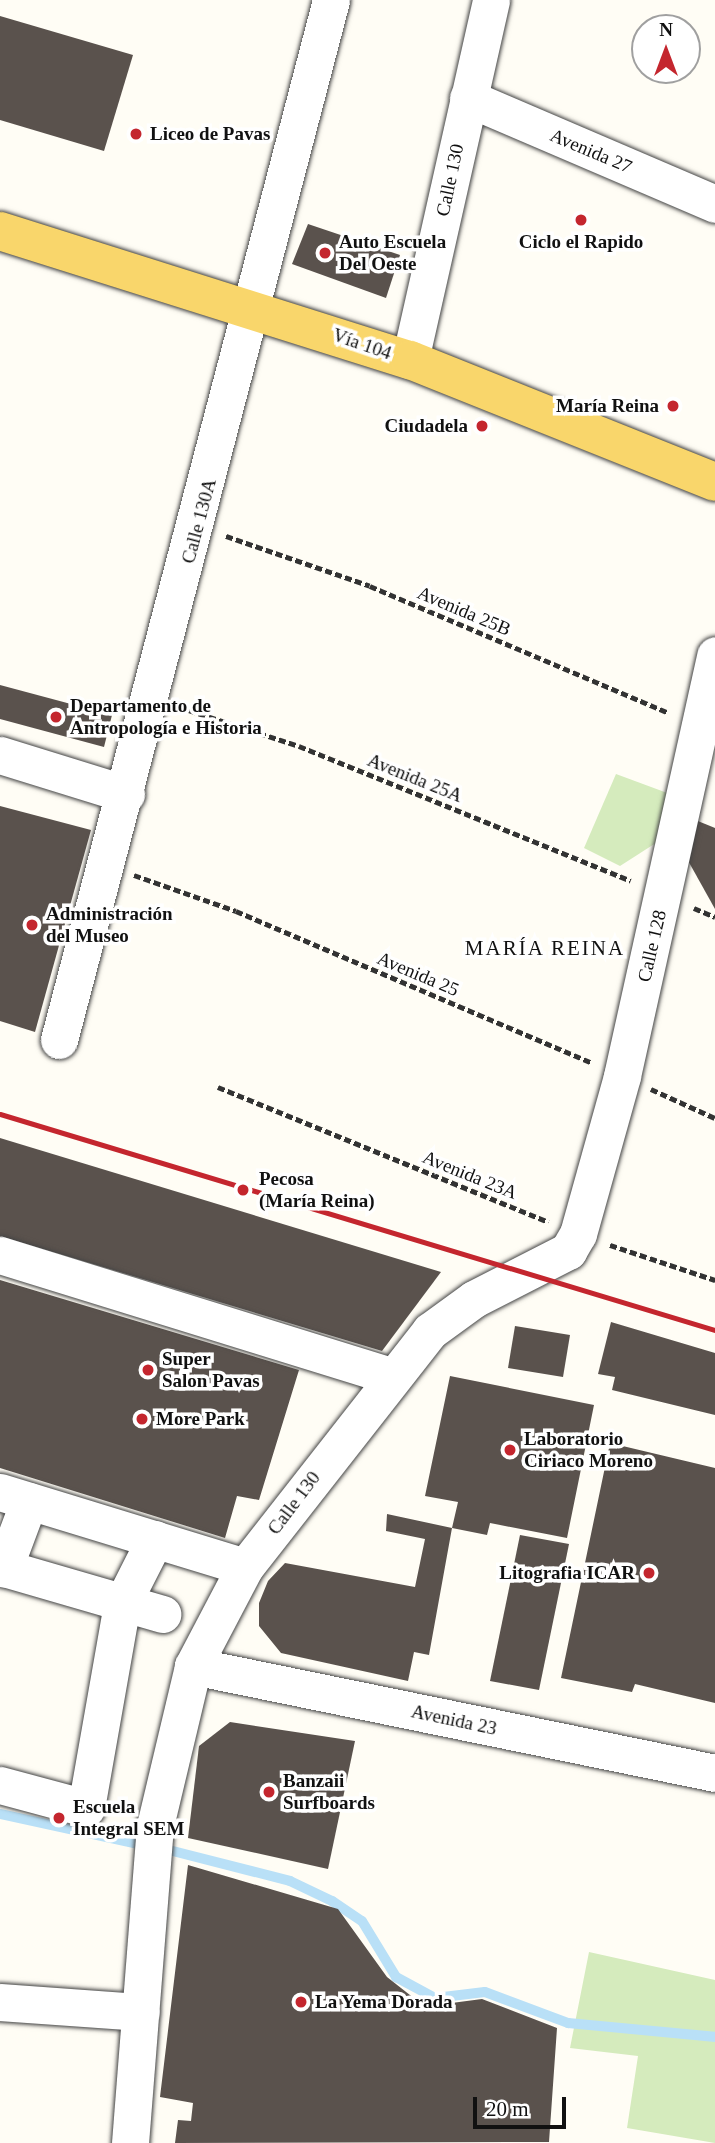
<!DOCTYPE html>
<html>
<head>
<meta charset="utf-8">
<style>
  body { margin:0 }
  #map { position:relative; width:715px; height:2143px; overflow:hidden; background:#fffdf5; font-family:"Times New Roman",serif }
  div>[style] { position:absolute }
  .green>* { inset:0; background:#d5ebbd }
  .stream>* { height:10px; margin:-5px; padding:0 5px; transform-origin:5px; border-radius:5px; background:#b9e0f7 }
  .building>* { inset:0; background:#5a524d }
  .path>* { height:4.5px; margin-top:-2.25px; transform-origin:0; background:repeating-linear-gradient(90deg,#333 0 7px,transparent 0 10.5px) }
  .roads { filter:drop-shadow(0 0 2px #444) drop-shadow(0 0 2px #444) }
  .minor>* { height:37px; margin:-18.5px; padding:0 18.5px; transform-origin:18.5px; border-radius:18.5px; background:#fff }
  .major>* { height:38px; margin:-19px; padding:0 19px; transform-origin:19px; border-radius:19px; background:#f9d66b }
  .rail>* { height:5px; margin:-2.5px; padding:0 2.5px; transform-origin:2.5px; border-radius:2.5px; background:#c4262e }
  .dots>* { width:19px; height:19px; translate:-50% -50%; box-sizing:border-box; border:4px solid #fff; border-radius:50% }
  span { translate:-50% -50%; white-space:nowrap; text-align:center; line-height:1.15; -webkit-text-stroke:7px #fff; paint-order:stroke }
  .poi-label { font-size:19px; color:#111; font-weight:700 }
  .left { translate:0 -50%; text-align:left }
  .right { translate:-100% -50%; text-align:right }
  .street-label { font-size:19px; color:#111 }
  .neighbourhood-label { font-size:21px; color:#111; letter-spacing:2px }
  .north { position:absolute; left:631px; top:14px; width:70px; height:70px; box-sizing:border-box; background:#fff; border:2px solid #a0a0a0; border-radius:50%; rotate:0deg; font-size:19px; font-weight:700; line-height:28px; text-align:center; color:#111 }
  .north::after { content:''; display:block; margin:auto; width:24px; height:32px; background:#c4262e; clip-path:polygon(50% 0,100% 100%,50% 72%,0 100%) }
  .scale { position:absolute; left:473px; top:2097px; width:93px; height:32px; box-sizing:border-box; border:4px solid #111; border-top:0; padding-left:9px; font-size:21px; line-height:24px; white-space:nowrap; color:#111; -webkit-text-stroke:5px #fff; paint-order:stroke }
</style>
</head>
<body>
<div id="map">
  <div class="green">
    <div style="clip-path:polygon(616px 774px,670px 794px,659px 841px,620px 866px,584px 848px)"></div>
    <div style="clip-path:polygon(589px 1952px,715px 1980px,715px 2143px,627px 2128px,638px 2056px,570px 2048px)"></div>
  </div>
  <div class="stream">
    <div style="left:0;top:1814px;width:150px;rotate:12.3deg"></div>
    <div style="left:161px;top:1848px;width:133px;rotate:14.3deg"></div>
    <div style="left:290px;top:1881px;width:47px;rotate:25.5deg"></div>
    <div style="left:332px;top:1901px;width:36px;rotate:34deg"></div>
    <div style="left:362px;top:1921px;width:66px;rotate:58.7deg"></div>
    <div style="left:396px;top:1977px;width:44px;rotate:28.3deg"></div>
    <div style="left:435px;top:1998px;width:50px;rotate:-6.8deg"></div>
    <div style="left:485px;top:1992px;width:89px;rotate:20.5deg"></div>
    <div style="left:568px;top:2023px;width:148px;rotate:5.4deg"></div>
  </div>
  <div class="building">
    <div style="clip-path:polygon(0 16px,133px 55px,104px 151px,0 120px)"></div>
    <div style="clip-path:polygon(308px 224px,400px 255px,386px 298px,292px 264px)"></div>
    <div style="clip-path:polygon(0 685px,112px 715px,104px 747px,0 719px)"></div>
    <div style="clip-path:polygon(0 806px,91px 830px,35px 1032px,0 1021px)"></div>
    <div style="clip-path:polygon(693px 819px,715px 828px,715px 909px,686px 857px)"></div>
    <div style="clip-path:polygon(0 1138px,441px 1272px,382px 1351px,0 1236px)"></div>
    <div style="clip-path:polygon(0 1280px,299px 1370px,259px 1500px,237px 1496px,225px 1538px,0 1468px)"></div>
    <div style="clip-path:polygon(611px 1322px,715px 1353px,715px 1415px,612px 1390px,615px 1377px,598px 1374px)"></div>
    <div style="clip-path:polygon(515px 1326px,570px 1335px,563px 1377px,508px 1368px)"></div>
    <div style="clip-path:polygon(450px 1376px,594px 1405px,567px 1538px,490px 1523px,487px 1535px,452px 1528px,458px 1502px,425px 1496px)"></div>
    <div style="clip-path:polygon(610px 1443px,715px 1468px,715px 1703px,635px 1684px,632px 1692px,561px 1678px)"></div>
    <div style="clip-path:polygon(387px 1514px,452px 1528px,429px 1655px,414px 1652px,408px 1681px,281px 1653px,259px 1626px,259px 1603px,268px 1581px,285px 1563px,415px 1587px,425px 1539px,386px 1531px)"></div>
    <div style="clip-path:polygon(520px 1535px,569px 1544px,539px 1690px,490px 1681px)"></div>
    <div style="clip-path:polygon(230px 1722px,355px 1741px,328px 1869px,188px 1838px,199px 1746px)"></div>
    <div style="clip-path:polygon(188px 1865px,338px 1909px,387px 1977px,415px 1999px,444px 2004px,482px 1999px,557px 2028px,549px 2142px,175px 2143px,178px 2120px,191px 2121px,193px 2103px,160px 2097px)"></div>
  </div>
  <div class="path">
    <div style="left:226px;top:536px;width:152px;rotate:19.1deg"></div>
    <div style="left:370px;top:586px;width:325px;rotate:23deg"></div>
    <div style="left:179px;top:707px;width:126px;rotate:18deg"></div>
    <div style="left:299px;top:746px;width:358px;rotate:22.1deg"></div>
    <div style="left:134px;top:875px;width:108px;rotate:19.4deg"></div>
    <div style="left:236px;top:911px;width:387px;rotate:23.1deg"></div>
    <div style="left:694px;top:908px;width:23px;rotate:23deg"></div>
    <div style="left:218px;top:1087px;width:357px;rotate:22.2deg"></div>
    <div style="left:651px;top:1089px;width:70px;rotate:24.4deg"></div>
    <div style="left:610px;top:1245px;width:111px;rotate:18.4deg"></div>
  </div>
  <div class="roads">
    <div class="minor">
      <div style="left:468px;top:98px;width:269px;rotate:23.2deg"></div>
      <div style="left:410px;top:360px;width:369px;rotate:-77.3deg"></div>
      <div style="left:0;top:755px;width:132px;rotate:17.2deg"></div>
      <div style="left:59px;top:1040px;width:1075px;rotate:-75.34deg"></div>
      <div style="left:0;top:1255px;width:408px;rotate:17.2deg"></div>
      <div style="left:0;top:1492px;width:256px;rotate:17deg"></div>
      <div style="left:29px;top:1501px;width:72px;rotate:110.5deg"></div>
      <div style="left:4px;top:1568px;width:165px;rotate:16.2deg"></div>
      <div style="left:193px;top:1666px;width:533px;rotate:11.58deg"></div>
      <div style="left:0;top:1785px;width:89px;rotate:15deg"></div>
      <div style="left:86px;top:1808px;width:207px;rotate:-80deg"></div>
      <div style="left:122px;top:1604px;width:73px;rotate:-63.1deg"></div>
      <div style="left:0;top:2002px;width:141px;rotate:4.1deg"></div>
      <div style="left:130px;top:2143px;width:318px;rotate:-85.5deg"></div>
      <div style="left:155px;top:1826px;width:164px;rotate:-76.6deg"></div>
      <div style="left:193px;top:1666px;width:112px;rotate:-62.3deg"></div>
      <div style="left:245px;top:1567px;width:300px;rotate:-51.9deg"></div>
      <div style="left:430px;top:1331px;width:54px;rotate:-36deg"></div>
      <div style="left:474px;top:1299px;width:106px;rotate:-27.1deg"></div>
      <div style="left:568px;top:1251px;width:20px;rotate:-60deg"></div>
      <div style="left:578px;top:1234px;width:164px;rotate:-74.4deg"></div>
      <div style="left:622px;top:1076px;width:431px;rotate:-77.5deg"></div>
    </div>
    <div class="major">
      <div style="left:0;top:231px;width:430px;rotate:17.5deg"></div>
      <div style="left:410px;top:360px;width:328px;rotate:21.8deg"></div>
    </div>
  </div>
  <div class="rail">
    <div style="left:0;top:1114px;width:747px;rotate:16.81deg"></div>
  </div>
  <div class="dots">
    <div style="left:136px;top:134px;background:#c4262e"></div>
    <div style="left:581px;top:220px;background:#c4262e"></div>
    <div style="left:325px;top:253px;background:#c4262e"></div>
    <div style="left:673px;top:406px;background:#c4262e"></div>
    <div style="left:482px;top:426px;background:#c4262e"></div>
    <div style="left:56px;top:717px;background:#c4262e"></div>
    <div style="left:32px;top:925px;background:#c4262e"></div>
    <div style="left:243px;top:1190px;background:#c4262e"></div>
    <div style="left:148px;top:1370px;background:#c4262e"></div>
    <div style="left:142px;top:1419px;background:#c4262e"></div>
    <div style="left:510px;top:1450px;background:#c4262e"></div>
    <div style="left:649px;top:1573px;background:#c4262e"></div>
    <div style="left:269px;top:1792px;background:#c4262e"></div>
    <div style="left:59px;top:1818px;background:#c4262e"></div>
    <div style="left:301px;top:2002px;background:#c4262e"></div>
  </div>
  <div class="poi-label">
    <span class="left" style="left:150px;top:134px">Liceo de Pavas</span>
    <span class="left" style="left:339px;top:253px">Auto Escuela<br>Del Oeste</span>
    <span style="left:581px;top:242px">Ciclo el Rapido</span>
    <span class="right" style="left:659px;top:406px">María Reina</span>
    <span class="right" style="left:468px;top:426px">Ciudadela</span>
    <span class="left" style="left:70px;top:717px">Departamento de<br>Antropología e Historia</span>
    <span class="left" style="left:46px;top:925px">Administración<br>del Museo</span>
    <span class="left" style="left:259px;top:1190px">Pecosa<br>(María Reina)</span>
    <span class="left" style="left:162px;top:1370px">Super<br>Salon Pavas</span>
    <span class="left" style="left:156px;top:1419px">More Park</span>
    <span class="left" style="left:524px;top:1450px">Laboratorio<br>Ciriaco Moreno</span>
    <span class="right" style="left:635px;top:1573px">Litografia ICAR</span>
    <span class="left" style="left:283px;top:1792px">Banzaii<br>Surfboards</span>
    <span class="left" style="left:73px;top:1818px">Escuela<br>Integral SEM</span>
    <span class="left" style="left:315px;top:2002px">La Yema Dorada</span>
  </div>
  <div class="street-label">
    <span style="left:591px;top:151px;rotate:23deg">Avenida 27</span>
    <span style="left:450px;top:180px;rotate:-78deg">Calle 130</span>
    <span style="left:362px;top:344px;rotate:19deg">Vía 104</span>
    <span style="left:199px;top:521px;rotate:-75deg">Calle 130A</span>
    <span style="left:464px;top:611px;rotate:23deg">Avenida 25B</span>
    <span style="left:415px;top:778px;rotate:22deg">Avenida 25A</span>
    <span style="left:652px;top:946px;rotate:-77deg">Calle 128</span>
    <span style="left:418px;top:974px;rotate:23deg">Avenida 25</span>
    <span style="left:470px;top:1175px;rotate:22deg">Avenida 23A</span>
    <span style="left:294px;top:1503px;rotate:-53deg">Calle 130</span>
    <span style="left:454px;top:1720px;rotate:12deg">Avenida 23</span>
  </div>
  <div class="neighbourhood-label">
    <span style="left:545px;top:948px">MARÍA REINA</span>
  </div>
  <div class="north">N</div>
  <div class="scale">20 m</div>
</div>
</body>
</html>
